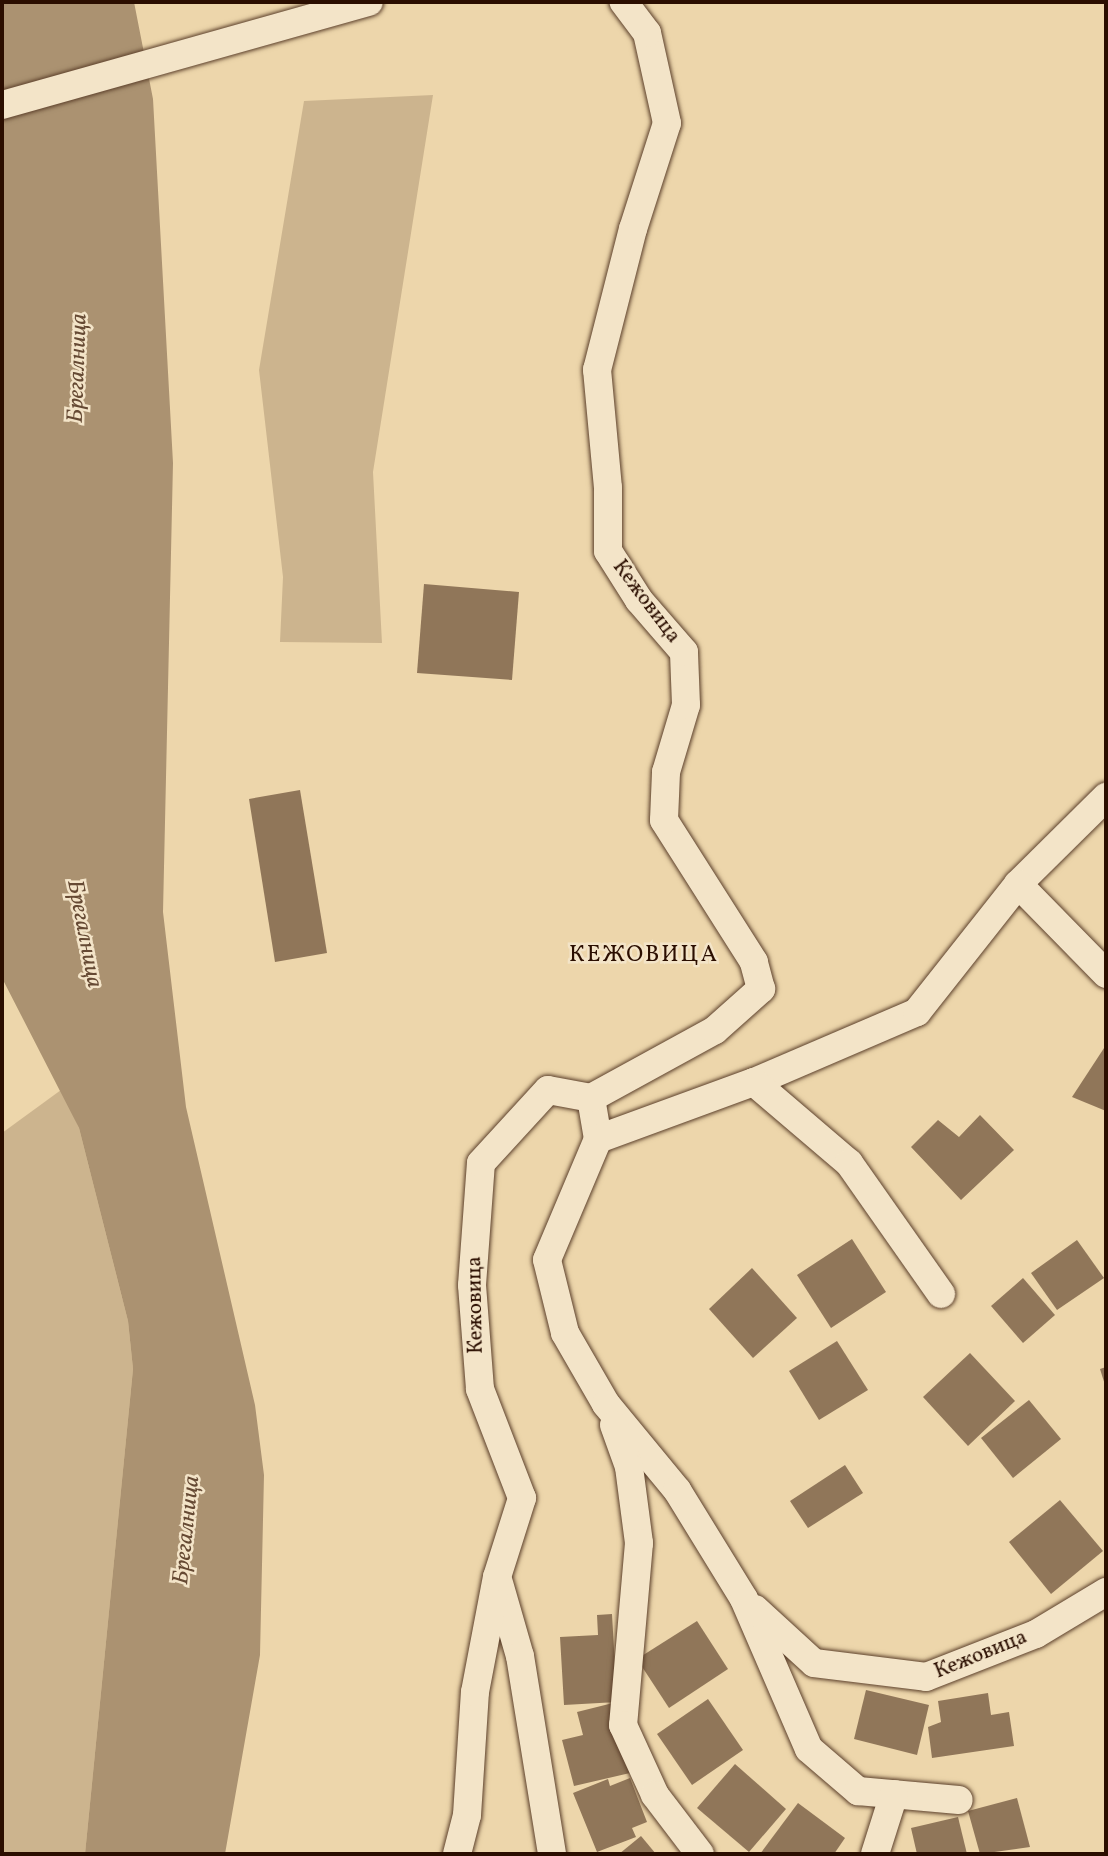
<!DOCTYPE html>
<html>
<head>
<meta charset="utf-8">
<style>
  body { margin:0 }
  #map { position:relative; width:1108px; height:1856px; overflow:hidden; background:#edd6ab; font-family:Vollkorn,serif }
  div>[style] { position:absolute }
  .green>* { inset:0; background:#ccb48e }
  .water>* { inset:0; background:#ab9271 }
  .building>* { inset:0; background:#907659 }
  .roads { filter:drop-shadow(0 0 2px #5c402b) drop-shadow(0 0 2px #5c402b) }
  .minor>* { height:28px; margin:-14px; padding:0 14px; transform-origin:14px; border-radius:14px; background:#f3e4c8 }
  span { translate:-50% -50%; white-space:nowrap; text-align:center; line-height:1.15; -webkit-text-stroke:5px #f3e4c8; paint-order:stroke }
  .street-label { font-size:21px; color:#2b0e00 }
  .water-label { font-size:23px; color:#654933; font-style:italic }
  .neighbourhood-label { font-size:23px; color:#2b0e00; letter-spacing:2px }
  .frame { position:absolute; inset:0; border:4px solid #2b0e00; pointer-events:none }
</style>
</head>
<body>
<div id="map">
  <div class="green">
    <div style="clip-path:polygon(433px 95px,373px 472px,382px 643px,280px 642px,283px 577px,259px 370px,304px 101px)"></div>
    <div style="clip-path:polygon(61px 1090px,79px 1128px,128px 1321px,133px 1369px,85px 1854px,2px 1854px,2px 1133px)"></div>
  </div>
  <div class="water">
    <div style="clip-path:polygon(2px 2px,134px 2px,153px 99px,173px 463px,163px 912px,186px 1107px,255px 1405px,264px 1475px,260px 1655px,225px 1854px,85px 1854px,133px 1369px,128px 1321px,79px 1128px,2px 978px)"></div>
  </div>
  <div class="building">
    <div style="clip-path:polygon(424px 584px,519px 592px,512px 680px,417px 673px)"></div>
    <div style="clip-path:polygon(300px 790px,327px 953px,275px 962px,249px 799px)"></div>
    <div style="clip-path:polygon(1106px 1045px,1106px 1111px,1072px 1097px)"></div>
    <div style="clip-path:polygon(980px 1115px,1014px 1150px,961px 1200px,911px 1147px,938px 1120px,959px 1137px)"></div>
    <div style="clip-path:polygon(852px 1239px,886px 1292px,831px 1328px,797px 1275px)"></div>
    <div style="clip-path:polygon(1077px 1240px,1104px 1278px,1057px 1310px,1031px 1273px)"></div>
    <div style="clip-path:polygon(752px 1268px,797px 1318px,753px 1358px,709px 1309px)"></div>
    <div style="clip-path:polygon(1023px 1278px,1055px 1315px,1023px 1343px,991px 1306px)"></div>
    <div style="clip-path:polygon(837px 1341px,868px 1390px,819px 1420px,789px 1371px)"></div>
    <div style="clip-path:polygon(970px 1353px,1015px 1401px,968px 1446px,923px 1397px)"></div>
    <div style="clip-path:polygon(1106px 1367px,1106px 1388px,1100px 1369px)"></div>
    <div style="clip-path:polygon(1029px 1400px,1061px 1439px,1013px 1478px,981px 1438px)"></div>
    <div style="clip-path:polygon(845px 1465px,863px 1493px,808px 1528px,790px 1501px)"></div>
    <div style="clip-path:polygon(1060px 1500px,1103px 1551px,1051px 1594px,1009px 1542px)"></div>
    <div style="clip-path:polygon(612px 1614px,617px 1702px,564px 1705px,560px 1637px,598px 1635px,597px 1615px)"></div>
    <div style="clip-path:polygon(697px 1621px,728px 1669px,669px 1708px,637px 1659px)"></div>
    <div style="clip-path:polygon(866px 1690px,929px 1705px,917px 1755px,854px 1739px)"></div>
    <div style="clip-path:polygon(988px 1693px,991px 1715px,1009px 1712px,1014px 1746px,932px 1758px,928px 1727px,941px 1722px,938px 1701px)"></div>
    <div style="clip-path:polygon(708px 1699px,743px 1750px,692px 1785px,657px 1734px)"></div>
    <div style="clip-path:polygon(613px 1703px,630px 1773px,574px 1786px,562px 1740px,583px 1735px,577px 1712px)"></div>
    <div style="clip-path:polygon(735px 1764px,786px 1809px,749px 1852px,697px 1808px)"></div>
    <div style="clip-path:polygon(630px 1778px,647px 1822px,632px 1828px,636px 1837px,597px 1852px,573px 1793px,608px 1779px,610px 1786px)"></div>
    <div style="clip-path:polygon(1017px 1798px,1030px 1847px,980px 1854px,968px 1811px)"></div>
    <div style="clip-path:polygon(798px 1803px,845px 1838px,834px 1854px,760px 1854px)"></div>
    <div style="clip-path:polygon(958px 1817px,967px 1854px,917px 1854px,911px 1828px)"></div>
    <div style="clip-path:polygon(641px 1836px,656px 1854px,619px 1854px)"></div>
  </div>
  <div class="roads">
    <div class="minor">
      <div style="left:2px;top:105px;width:381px;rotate:-15.7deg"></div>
      <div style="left:1018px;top:884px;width:124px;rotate:-44.7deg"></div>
      <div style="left:754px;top:1082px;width:177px;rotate:-23.2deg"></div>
      <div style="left:917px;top:1012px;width:163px;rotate:-51.7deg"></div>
      <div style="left:1018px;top:884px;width:126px;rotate:45.6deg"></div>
      <div style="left:591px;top:1098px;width:42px;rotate:80.3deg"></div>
      <div style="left:598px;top:1139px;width:131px;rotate:112.9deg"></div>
      <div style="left:547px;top:1260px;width:75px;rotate:76.1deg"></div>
      <div style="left:565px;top:1333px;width:82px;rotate:60deg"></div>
      <div style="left:606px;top:1404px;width:112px;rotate:50.5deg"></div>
      <div style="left:677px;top:1490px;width:128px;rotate:58.4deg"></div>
      <div style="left:744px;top:1599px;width:163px;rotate:66.6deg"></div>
      <div style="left:809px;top:1749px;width:65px;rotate:40.6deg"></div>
      <div style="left:858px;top:1791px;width:101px;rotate:5.1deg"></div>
      <div style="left:598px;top:1139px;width:166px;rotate:-20.1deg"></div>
      <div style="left:754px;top:1082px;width:125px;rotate:40.5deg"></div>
      <div style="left:849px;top:1163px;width:160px;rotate:54.9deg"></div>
      <div style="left:614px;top:1425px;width:45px;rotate:70.3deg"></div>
      <div style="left:629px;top:1467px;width:77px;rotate:82.5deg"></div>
      <div style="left:639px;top:1543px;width:183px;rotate:95deg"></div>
      <div style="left:623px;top:1725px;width:77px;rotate:65.4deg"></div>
      <div style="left:655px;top:1795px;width:74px;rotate:52.7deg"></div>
      <div style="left:499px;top:1583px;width:76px;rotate:74deg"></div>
      <div style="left:520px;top:1656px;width:201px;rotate:80.8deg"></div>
      <div style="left:755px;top:1609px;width:80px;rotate:42.5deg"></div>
      <div style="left:814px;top:1663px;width:113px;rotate:7.1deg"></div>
      <div style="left:926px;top:1677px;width:118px;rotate:-21.4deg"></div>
      <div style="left:1036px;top:1634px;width:82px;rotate:-31deg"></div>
      <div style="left:457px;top:1854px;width:40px;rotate:-75.6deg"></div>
      <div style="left:467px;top:1815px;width:123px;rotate:-86.3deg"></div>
      <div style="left:475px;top:1692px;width:117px;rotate:-79.2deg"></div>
      <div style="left:497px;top:1577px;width:83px;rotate:-72.4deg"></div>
      <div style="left:522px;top:1498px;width:117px;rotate:-111.1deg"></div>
      <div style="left:480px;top:1389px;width:104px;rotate:-94.4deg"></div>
      <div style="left:472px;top:1285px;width:122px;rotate:-85.8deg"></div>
      <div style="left:481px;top:1163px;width:99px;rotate:-47.5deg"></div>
      <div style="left:548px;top:1090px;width:44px;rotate:10.5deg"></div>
      <div style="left:591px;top:1098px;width:141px;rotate:-28.7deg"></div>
      <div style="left:715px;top:1030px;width:62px;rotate:-41.7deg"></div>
      <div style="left:761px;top:989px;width:28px;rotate:-105deg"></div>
      <div style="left:754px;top:962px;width:168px;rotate:-122.4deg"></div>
      <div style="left:664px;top:820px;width:48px;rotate:-87.6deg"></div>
      <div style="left:666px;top:772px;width:70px;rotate:-73.4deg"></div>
      <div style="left:686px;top:705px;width:53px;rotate:-92.2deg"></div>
      <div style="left:684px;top:652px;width:69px;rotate:-130.9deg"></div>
      <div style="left:639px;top:600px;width:58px;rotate:-122.3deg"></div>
      <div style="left:608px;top:551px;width:63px;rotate:-90deg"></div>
      <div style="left:608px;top:488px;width:119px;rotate:-95.3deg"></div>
      <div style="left:597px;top:370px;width:146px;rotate:-75.7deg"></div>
      <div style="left:633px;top:229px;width:111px;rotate:-72.2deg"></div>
      <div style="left:667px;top:123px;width:92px;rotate:-102.5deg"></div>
      <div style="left:647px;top:33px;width:39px;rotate:-127deg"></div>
      <div style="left:875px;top:1854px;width:63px;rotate:-72.4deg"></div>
    </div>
  </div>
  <div class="street-label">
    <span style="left:646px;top:602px;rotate:53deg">Кежовица</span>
    <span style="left:476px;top:1305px;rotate:-91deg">Кежовица</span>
    <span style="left:981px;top:1655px;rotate:-22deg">Кежовица</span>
  </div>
  <div class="water-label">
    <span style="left:78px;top:368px;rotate:-88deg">Брегалница</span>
    <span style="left:84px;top:934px;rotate:79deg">Брегалница</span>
    <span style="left:187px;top:1530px;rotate:-84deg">Брегалница</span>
  </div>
  <div class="neighbourhood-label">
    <span style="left:644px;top:955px">КЕЖОВИЦА</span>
  </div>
  <div class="frame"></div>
</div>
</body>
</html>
